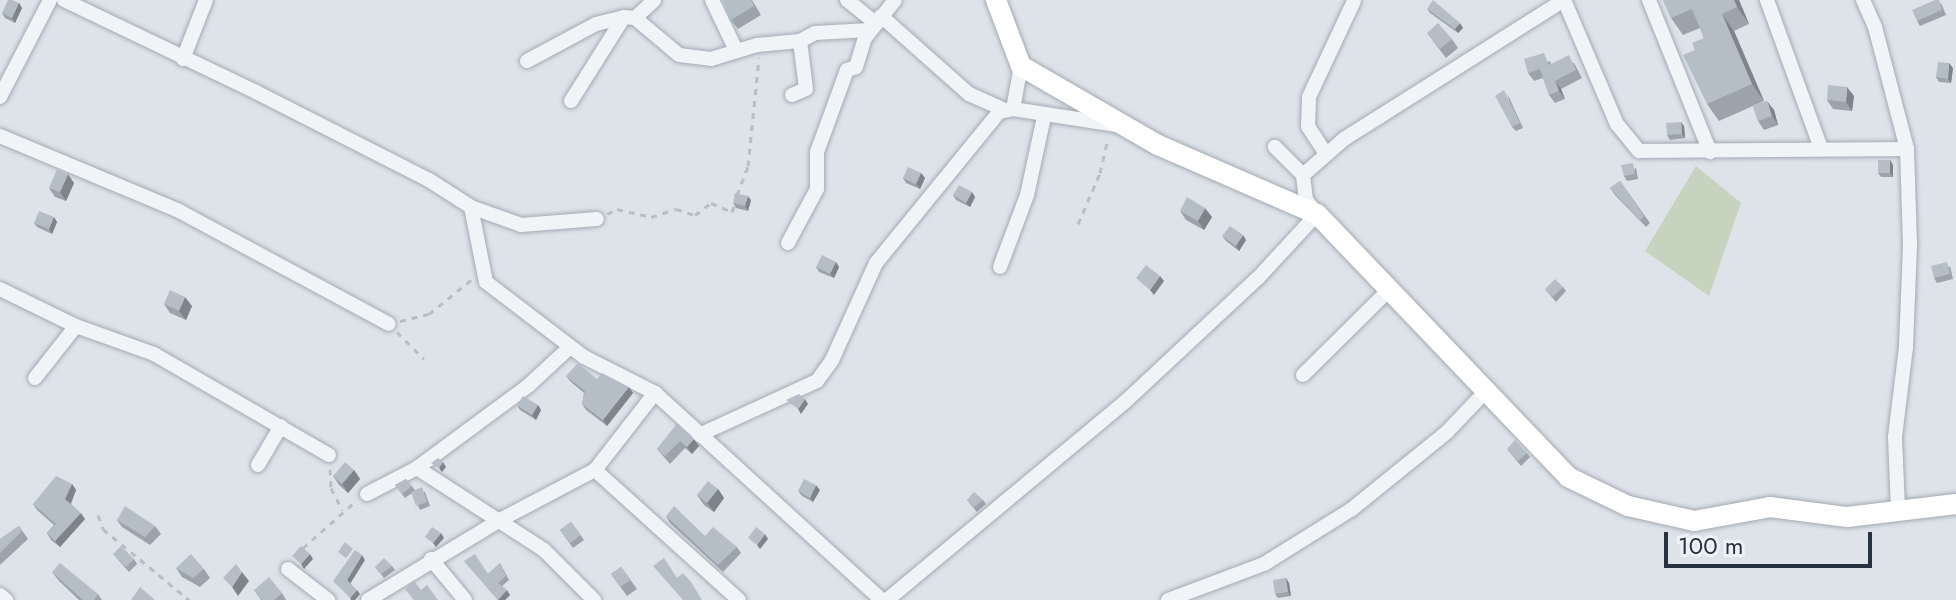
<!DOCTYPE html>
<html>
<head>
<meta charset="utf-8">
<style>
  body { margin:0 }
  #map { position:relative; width:1956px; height:600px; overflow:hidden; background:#dee3e9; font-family:Jost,sans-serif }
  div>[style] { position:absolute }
  .green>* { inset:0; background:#c5d3bf }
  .path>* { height:3px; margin-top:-1.5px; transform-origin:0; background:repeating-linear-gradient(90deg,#b8bec4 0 6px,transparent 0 12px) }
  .roads { filter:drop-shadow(0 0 2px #a3aab3) drop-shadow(0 0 2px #a3aab3) }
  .street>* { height:14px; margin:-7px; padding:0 7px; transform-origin:7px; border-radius:7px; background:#f1f4f7 }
  .secondary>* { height:20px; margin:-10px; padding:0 10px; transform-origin:10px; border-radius:10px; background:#fff }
  .wall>* { inset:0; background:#9ca3aa }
  .shaded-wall>* { inset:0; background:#7f848b }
  .building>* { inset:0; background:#b5bdc6 }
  span { translate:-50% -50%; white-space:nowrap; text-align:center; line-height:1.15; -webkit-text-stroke:8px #eef2f6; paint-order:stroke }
  .scale { position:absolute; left:1664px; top:532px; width:208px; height:36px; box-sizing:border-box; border:4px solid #263241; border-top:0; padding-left:10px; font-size:24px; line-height:28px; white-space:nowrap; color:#263241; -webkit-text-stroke:6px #eef2f6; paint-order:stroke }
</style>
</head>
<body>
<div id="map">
  <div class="green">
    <div style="clip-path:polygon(1696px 166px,1741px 203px,1709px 296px,1645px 251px)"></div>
  </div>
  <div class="path">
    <div style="left:737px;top:195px;width:31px;rotate:-69deg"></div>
    <div style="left:748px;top:166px;width:109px;rotate:-84.2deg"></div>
    <div style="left:607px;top:214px;width:11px;rotate:-27deg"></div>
    <div style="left:617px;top:209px;width:35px;rotate:13deg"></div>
    <div style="left:651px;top:217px;width:26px;rotate:-18deg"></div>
    <div style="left:676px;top:209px;width:20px;rotate:18deg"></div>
    <div style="left:695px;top:215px;width:20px;rotate:-37deg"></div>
    <div style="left:711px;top:203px;width:23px;rotate:23deg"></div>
    <div style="left:732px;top:212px;width:9px;rotate:-72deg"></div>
    <div style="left:1078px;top:224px;width:56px;rotate:-66.7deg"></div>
    <div style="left:1100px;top:173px;width:35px;rotate:-77deg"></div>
    <div style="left:400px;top:321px;width:30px;rotate:-14deg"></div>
    <div style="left:429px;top:314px;width:55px;rotate:-39.1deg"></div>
    <div style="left:397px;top:332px;width:38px;rotate:45deg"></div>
    <div style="left:330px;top:469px;width:19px;rotate:87deg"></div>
    <div style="left:331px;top:488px;width:25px;rotate:63deg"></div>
    <div style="left:98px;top:515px;width:15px;rotate:70deg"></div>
    <div style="left:103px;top:529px;width:112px;rotate:39.5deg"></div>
    <div style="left:303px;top:548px;width:72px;rotate:-41.6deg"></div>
  </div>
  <div class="roads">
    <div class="street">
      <div style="left:64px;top:0;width:213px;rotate:25.6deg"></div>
      <div style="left:256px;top:92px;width:194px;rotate:27deg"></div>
      <div style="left:429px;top:180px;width:50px;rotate:32.7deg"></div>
      <div style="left:471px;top:207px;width:53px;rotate:19.8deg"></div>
      <div style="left:521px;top:225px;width:76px;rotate:-4.5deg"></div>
      <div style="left:712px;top:0;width:55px;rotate:64.4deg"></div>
      <div style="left:847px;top:0;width:38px;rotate:39deg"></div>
      <div style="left:1564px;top:0;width:135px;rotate:66.9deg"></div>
      <div style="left:1617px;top:124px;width:35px;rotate:51deg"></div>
      <div style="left:1639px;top:151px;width:268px;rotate:-0.4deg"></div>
      <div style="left:1649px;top:0;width:164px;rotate:68.1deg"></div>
      <div style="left:1767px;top:0;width:155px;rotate:70deg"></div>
      <div style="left:1863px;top:0;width:30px;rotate:66deg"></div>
      <div style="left:1875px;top:27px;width:126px;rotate:75.3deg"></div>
      <div style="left:1907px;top:149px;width:97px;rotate:88.2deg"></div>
      <div style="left:1910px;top:246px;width:101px;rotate:92.3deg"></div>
      <div style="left:1906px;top:347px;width:91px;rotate:97deg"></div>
      <div style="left:1895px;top:437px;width:73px;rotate:87.6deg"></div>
      <div style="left:881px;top:16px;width:118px;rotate:41.6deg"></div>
      <div style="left:969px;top:94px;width:39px;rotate:24deg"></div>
      <div style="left:635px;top:18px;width:57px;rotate:40.1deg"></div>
      <div style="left:679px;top:55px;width:32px;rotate:7deg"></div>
      <div style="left:711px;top:59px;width:48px;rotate:-16.9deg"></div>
      <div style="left:757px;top:45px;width:43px;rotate:-5.3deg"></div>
      <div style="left:800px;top:41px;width:17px;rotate:-28deg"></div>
      <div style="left:815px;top:33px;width:55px;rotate:-3.1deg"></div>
      <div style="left:183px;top:59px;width:63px;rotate:-68.7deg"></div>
      <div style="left:527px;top:61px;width:78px;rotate:-28.2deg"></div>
      <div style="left:596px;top:24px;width:29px;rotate:-14deg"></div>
      <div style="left:792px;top:95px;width:15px;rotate:-23deg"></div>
      <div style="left:806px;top:89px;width:48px;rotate:-97.1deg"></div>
      <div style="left:0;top:97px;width:109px;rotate:-62.7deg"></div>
      <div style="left:571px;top:101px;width:99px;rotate:-57.8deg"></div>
      <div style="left:624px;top:17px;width:11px;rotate:5deg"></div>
      <div style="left:635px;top:18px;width:26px;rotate:-43deg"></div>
      <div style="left:1013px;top:109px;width:44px;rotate:-79.5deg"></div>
      <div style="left:0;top:136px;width:194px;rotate:22.7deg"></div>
      <div style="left:179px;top:211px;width:238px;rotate:28.3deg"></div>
      <div style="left:1326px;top:154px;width:33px;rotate:-123deg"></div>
      <div style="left:1308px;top:126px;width:29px;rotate:-88deg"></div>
      <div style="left:1309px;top:97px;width:106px;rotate:-64.9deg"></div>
      <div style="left:1303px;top:175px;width:55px;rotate:-41.3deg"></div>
      <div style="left:1344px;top:139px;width:260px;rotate:-32.3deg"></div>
      <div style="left:471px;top:207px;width:76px;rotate:78.7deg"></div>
      <div style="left:486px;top:282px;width:123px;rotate:37.4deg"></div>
      <div style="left:584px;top:357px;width:80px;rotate:26.9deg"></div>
      <div style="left:655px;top:393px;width:307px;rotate:42.4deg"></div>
      <div style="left:788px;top:243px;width:61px;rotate:-61.8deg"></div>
      <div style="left:817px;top:189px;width:37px;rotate:-90deg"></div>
      <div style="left:817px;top:152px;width:87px;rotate:-69.9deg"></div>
      <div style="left:847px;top:70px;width:9px;rotate:-18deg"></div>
      <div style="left:856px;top:67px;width:30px;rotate:-73deg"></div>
      <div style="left:865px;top:38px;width:48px;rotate:-51.7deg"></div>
      <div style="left:1000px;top:267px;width:77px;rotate:-69.4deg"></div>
      <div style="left:1027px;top:195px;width:80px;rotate:-77.7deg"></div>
      <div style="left:0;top:289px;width:85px;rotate:26deg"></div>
      <div style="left:76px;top:326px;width:83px;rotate:19.7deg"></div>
      <div style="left:154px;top:354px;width:202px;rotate:30deg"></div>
      <div style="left:1303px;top:375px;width:118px;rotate:-44.7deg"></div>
      <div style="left:35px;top:378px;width:66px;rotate:-51.7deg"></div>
      <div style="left:699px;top:435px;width:130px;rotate:-24.6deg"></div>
      <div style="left:817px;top:381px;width:26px;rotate:-54deg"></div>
      <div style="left:832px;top:360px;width:107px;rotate:-65.6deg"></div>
      <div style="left:876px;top:263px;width:195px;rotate:-50.8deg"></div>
      <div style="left:999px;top:112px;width:14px;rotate:-12deg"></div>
      <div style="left:1013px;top:109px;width:111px;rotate:8.8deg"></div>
      <div style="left:258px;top:465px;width:45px;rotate:-59.5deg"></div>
      <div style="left:417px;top:468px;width:151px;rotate:32.8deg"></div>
      <div style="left:544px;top:550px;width:71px;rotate:45deg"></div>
      <div style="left:595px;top:470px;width:194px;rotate:42.1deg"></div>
      <div style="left:367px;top:494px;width:56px;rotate:-27.5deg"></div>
      <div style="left:417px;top:468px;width:139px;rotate:-36.5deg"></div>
      <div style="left:529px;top:385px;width:56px;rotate:-42.8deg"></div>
      <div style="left:431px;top:559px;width:53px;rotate:50.3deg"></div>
      <div style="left:288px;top:569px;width:51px;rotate:37.8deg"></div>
      <div style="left:0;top:595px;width:8px;rotate:40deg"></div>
      <div style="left:368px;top:600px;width:154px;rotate:-31.2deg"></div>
      <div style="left:500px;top:520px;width:107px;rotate:-27.8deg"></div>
      <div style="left:595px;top:470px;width:98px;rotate:-52.1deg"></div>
      <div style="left:887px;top:600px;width:312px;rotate:-39.8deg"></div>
      <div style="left:1127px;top:400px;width:179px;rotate:-43deg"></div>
      <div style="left:1258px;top:278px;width:87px;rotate:-47.3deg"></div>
      <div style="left:1317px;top:214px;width:18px;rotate:-128deg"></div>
      <div style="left:1306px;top:200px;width:25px;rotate:-97deg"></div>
      <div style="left:1303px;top:175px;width:40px;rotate:-135deg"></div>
      <div style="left:1168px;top:600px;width:103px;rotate:-20.6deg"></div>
      <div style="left:1264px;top:564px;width:104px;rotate:-32deg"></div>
      <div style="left:1352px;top:509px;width:122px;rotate:-39deg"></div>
      <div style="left:1447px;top:432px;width:55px;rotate:-46.5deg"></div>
    </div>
    <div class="secondary">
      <div style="left:996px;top:0;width:71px;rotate:69.3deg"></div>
      <div style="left:1021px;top:66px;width:158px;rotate:30deg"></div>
      <div style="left:1158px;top:145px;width:173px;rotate:23.5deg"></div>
      <div style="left:1317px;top:214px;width:364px;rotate:46.3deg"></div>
      <div style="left:1568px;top:477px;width:67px;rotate:25.8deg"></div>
      <div style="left:1628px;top:506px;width:68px;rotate:12.8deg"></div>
      <div style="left:1694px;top:521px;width:77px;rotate:-10.4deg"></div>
      <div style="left:1770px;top:507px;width:78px;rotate:7.4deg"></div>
      <div style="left:1847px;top:517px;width:110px;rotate:-6.8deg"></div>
    </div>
  </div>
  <div class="wall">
    <div style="clip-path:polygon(723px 0,752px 0,761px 15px,738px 29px,731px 20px)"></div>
    <div style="clip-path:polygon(1663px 0,1739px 0,1749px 24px,1734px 31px,1764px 101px,1755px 105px,1774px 110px,1778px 125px,1764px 130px,1758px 121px,1753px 106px,1719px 121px,1707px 104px,1695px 50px,1704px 38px,1700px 28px,1683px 35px,1671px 18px)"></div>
    <div style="clip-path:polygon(19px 3px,22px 8px,15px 23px,5px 18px,2px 13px)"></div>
    <div style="clip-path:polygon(1941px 3px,1946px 15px,1920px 26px,1917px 21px)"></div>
    <div style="clip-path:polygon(1427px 9px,1463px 28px,1458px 33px,1430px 13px)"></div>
    <div style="clip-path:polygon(1427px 33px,1452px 39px,1458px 48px,1446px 58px)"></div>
    <div style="clip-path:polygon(1550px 61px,1551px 64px,1574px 63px,1582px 78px,1561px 89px,1565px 99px,1555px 103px,1549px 95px,1543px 78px,1534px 81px,1528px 73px)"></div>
    <div style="clip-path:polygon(1953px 68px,1951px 83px,1939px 82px,1936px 77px)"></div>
    <div style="clip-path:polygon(1508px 95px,1523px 128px,1516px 131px,1512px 127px)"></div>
    <div style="clip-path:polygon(1854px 96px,1852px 111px,1833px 109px,1827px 100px)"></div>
    <div style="clip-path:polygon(1684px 126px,1685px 138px,1670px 140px,1667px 135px)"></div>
    <div style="clip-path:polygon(1890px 160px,1893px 165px,1893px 177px,1881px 177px,1878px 173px)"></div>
    <div style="clip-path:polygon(1636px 168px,1638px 179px,1627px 181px,1624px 176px)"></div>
    <div style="clip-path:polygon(921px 173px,925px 178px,920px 189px,906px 183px,903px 178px)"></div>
    <div style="clip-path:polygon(1620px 181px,1650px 223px,1646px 227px,1615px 195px,1610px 188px)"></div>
    <div style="clip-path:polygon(74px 183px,66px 201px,55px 197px,49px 188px)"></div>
    <div style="clip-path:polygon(972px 192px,975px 197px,970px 207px,956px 200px,953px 195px)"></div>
    <div style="clip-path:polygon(751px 200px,748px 211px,736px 208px,733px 203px)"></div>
    <div style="clip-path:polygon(1180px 211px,1212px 217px,1204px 230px,1186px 220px)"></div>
    <div style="clip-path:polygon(54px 217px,57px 222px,52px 234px,37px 227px,34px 223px)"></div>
    <div style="clip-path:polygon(1222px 236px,1246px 240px,1239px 251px,1226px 241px)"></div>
    <div style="clip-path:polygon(836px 262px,839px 267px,834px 278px,819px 272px,816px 267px)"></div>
    <div style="clip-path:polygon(1950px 266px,1953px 279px,1937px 283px,1934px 278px)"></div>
    <div style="clip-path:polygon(1563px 287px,1566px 291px,1556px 302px,1545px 289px)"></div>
    <div style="clip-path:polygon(164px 304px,192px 306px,186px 320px,170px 313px)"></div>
    <div style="clip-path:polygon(566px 376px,597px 379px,633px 393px,607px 426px,586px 410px,582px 404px,584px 393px,571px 382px)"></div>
    <div style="clip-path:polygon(517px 405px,538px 405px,541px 410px,536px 420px,520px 410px)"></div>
    <div style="clip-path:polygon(677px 424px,699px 446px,692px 454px,685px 448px,670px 464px,657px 449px)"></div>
    <div style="clip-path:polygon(1507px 449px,1527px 453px,1530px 457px,1521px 466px)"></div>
    <div style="clip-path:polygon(354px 470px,360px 479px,348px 493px,339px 485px,333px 476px)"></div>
    <div style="clip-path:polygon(406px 479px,415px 490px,425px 492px,430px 506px,420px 510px,412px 493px,405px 498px,395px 485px)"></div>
    <div style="clip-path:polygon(72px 484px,76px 490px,71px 504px,85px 519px,60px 547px,51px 540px,47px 533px,54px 525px,37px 510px,33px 504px)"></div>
    <div style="clip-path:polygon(718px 489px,724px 498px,714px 512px,704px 505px,697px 495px)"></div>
    <div style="clip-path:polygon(820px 490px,813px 502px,802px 496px,798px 491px)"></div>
    <div style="clip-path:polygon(967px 500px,983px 500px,986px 504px,977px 512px)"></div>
    <div style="clip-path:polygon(666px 516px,705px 536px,737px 547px,741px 553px,723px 572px,670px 523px)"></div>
    <div style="clip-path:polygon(117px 520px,155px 526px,161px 534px,150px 545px,122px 527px)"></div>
    <div style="clip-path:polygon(571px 522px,584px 540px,573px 548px,560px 530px)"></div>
    <div style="clip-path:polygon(19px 526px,28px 539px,0 565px,0 539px)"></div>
    <div style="clip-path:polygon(113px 554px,134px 559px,137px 564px,129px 572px)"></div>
    <div style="clip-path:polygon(464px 561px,488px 574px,500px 563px,509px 580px,502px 586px,510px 595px,505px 600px,498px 600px)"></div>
    <div style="clip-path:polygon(392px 566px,395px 570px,384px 578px,375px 567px)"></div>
    <div style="clip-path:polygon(621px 567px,637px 589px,627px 596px,611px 574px)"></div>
    <div style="clip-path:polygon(176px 568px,204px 569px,210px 578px,200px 587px,182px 577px)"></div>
    <div style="clip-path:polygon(52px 572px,98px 594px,102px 600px,79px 600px,59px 581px)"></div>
    <div style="clip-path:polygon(1286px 578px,1289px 583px,1291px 596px,1278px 598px,1275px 594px)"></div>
    <div style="clip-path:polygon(254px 590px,282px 593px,286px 600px,261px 600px)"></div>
  </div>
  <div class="shaded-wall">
    <div style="clip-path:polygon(1734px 0,1739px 0,1749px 24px,1737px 7px)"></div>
    <div style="clip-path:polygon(19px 3px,22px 8px,15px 23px,12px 18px)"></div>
    <div style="clip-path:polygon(1722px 14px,1734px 31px,1764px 101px,1752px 84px)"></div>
    <div style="clip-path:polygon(1460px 23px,1463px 28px,1458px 33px,1455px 29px)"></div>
    <div style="clip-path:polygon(1949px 63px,1953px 68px,1951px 83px,1948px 79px)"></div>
    <div style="clip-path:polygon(1555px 81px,1561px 89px,1565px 99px,1559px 91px)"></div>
    <div style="clip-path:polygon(1847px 87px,1854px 96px,1852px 111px,1846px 102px)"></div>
    <div style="clip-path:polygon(1767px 101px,1774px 110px,1778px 125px,1772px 116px)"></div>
    <div style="clip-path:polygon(1681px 122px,1684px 126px,1685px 138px,1682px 134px)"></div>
    <div style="clip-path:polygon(1890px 160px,1893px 165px,1893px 177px,1890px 173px)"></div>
    <div style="clip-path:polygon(921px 173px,925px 178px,920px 189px,916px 184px)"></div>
    <div style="clip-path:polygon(68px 174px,74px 183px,66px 201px,60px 192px)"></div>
    <div style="clip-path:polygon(972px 192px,975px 197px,970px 207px,966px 203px)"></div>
    <div style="clip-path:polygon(748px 196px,751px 200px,748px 211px,745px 206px)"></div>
    <div style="clip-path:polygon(1205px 208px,1212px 217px,1204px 230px,1198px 221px)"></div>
    <div style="clip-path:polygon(54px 217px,57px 222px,52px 234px,49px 229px)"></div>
    <div style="clip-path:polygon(1243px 235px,1246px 240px,1239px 251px,1236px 246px)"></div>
    <div style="clip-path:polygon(836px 262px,839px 267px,834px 278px,830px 274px)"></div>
    <div style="clip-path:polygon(1160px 276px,1164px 281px,1154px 295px,1150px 290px)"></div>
    <div style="clip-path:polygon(185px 297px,192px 306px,186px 320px,179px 311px)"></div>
    <div style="clip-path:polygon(629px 387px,633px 393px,607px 426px,603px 420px)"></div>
    <div style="clip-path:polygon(805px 399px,808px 404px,801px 414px,798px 409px)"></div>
    <div style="clip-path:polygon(538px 405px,541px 410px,536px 420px,532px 415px)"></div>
    <div style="clip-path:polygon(694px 439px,699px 446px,692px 454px,687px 447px)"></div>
    <div style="clip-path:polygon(443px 462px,446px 467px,442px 472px,439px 468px)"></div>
    <div style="clip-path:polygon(354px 470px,360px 479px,348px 493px,342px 484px)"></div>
    <div style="clip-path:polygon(72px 484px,76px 490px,70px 505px,65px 499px)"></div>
    <div style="clip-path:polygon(816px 485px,820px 490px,813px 502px,810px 498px)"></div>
    <div style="clip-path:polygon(718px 489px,724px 498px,714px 512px,707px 503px)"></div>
    <div style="clip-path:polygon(81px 513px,85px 519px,60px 547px,55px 541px)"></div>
    <div style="clip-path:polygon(441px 533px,444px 538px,436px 547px,433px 543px)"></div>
    <div style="clip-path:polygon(765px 534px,768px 539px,760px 549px,757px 545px)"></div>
    <div style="clip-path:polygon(310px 554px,313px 559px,304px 569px,301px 564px)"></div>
    <div style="clip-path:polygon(362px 555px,365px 560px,350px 584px,347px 580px)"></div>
    <div style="clip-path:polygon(242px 572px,249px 581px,238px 596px,232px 587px)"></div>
    <div style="clip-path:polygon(1286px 578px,1289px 583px,1291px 596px,1288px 592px)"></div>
    <div style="clip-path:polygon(357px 590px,360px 594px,355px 600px,351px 600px,350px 598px)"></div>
    <div style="clip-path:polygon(507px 590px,510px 595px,505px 600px,498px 600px)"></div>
  </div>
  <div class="building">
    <div style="clip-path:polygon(8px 0,12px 0,19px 3px,12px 18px,2px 13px)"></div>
    <div style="clip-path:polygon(723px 0,751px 0,754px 6px,731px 20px)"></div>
    <div style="clip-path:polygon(1433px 0,1460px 23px,1455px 29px,1427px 9px)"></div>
    <div style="clip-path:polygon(1663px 0,1734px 0,1737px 7px,1722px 14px,1752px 84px,1707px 104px,1683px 55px,1695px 50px,1692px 43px,1704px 38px,1692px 9px,1671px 18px)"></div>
    <div style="clip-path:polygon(1935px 0,1939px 0,1942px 10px,1917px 21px,1912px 10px)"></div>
    <div style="clip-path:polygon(1438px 23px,1452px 39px,1440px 49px,1427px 33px)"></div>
    <div style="clip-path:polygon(1544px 53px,1549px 65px,1569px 55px,1576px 70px,1555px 81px,1559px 91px,1549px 95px,1540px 69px,1528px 73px,1524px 59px)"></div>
    <div style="clip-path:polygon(1938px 62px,1949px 63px,1948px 79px,1936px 77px)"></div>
    <div style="clip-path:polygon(1828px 85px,1847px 87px,1846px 102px,1827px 100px)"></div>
    <div style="clip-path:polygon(1504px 90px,1520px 123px,1512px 127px,1495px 96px)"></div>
    <div style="clip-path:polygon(1767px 101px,1772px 116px,1758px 121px,1753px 105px)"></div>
    <div style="clip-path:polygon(1681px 122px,1682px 134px,1667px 135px,1666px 123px)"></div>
    <div style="clip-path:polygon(1878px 160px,1890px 160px,1890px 173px,1878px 173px)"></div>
    <div style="clip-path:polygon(1633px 163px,1635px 174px,1624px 176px,1621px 165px)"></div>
    <div style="clip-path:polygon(908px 167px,921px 173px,916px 184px,903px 178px)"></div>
    <div style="clip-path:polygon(57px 169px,68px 174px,60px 192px,49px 188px)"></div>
    <div style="clip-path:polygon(1620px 181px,1644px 216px,1640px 220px,1610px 188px)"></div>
    <div style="clip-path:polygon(959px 185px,972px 192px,966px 203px,953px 195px)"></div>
    <div style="clip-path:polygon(735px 193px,748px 196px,745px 206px,733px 203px)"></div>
    <div style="clip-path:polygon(1187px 197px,1205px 208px,1198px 221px,1180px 211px)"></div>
    <div style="clip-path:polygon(39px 211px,54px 217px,49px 229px,34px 223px)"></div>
    <div style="clip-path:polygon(1230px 226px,1243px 235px,1236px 246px,1222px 236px)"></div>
    <div style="clip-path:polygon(822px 255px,836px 262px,830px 274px,816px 267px)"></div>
    <div style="clip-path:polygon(1947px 262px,1950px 274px,1934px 278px,1931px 266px)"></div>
    <div style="clip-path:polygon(1146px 265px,1160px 276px,1150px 290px,1136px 278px)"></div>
    <div style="clip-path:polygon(1555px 279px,1563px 287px,1553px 297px,1545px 289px)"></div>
    <div style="clip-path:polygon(170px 290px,185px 297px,179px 311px,164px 304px)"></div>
    <div style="clip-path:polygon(578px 363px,597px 379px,602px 373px,629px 387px,603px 420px,582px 404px,585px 391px,566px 376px)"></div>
    <div style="clip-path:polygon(799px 394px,805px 399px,798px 409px,786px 400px)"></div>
    <div style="clip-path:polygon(523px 396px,538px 405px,532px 415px,517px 405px)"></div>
    <div style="clip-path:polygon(677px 424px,694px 439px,687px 447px,680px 441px,665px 456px,657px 449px)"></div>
    <div style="clip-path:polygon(1515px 440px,1527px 453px,1518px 461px,1507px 449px)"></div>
    <div style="clip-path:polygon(438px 458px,443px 462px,439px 468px,431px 463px)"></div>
    <div style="clip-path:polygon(345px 462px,354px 470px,342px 484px,333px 476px)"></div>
    <div style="clip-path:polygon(56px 476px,72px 484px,65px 499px,81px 513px,55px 541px,47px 533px,56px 524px,33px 504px)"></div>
    <div style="clip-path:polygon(406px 479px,412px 486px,402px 494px,395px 485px)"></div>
    <div style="clip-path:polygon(804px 479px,816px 485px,810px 498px,798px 491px)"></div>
    <div style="clip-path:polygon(708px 481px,718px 489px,707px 503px,697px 495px)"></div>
    <div style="clip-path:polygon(422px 487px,427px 502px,416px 506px,411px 492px)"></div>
    <div style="clip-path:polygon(974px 492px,983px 500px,974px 507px,967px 500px)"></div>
    <div style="clip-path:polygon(125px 506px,155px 526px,145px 537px,117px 520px)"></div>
    <div style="clip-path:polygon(674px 506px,705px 536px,713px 527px,737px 547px,718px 565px,666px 516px)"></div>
    <div style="clip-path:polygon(571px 522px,581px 535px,570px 543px,560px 530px)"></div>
    <div style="clip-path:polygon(19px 526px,22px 531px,0 553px,0 539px)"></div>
    <div style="clip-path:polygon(432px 527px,441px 533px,433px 543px,425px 537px)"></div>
    <div style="clip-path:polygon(756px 527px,765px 534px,757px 545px,748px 538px)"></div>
    <div style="clip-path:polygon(345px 542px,353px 549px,346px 558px,338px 552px)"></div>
    <div style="clip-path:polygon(121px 546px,134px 559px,126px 567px,113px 554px)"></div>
    <div style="clip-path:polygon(301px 546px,310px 554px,301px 564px,292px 556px)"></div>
    <div style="clip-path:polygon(355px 550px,362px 555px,347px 580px,357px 590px,350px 598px,333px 581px)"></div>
    <div style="clip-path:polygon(191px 554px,204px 569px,193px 578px,176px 568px)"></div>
    <div style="clip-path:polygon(475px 554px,488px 574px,500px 563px,506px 576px,498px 583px,507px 590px,498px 600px,464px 561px)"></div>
    <div style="clip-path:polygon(384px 558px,392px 566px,381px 574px,375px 567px)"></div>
    <div style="clip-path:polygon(664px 558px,677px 578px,683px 573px,691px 582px,702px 600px,683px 600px,653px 566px)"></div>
    <div style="clip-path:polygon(60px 563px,98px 594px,94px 600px,83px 600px,52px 572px)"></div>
    <div style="clip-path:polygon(236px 564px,242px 572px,232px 587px,223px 578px)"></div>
    <div style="clip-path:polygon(621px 567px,631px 580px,620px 587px,611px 574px)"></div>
    <div style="clip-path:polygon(269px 577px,282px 593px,274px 600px,262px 600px,254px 590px)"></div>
    <div style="clip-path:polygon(1286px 578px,1288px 592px,1275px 594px,1273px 580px)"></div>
    <div style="clip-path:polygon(414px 581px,421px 590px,427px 585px,438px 600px,414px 600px,405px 589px)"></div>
    <div style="clip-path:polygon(140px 587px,155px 600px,131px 600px)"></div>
  </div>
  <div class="scale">100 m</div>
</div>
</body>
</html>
